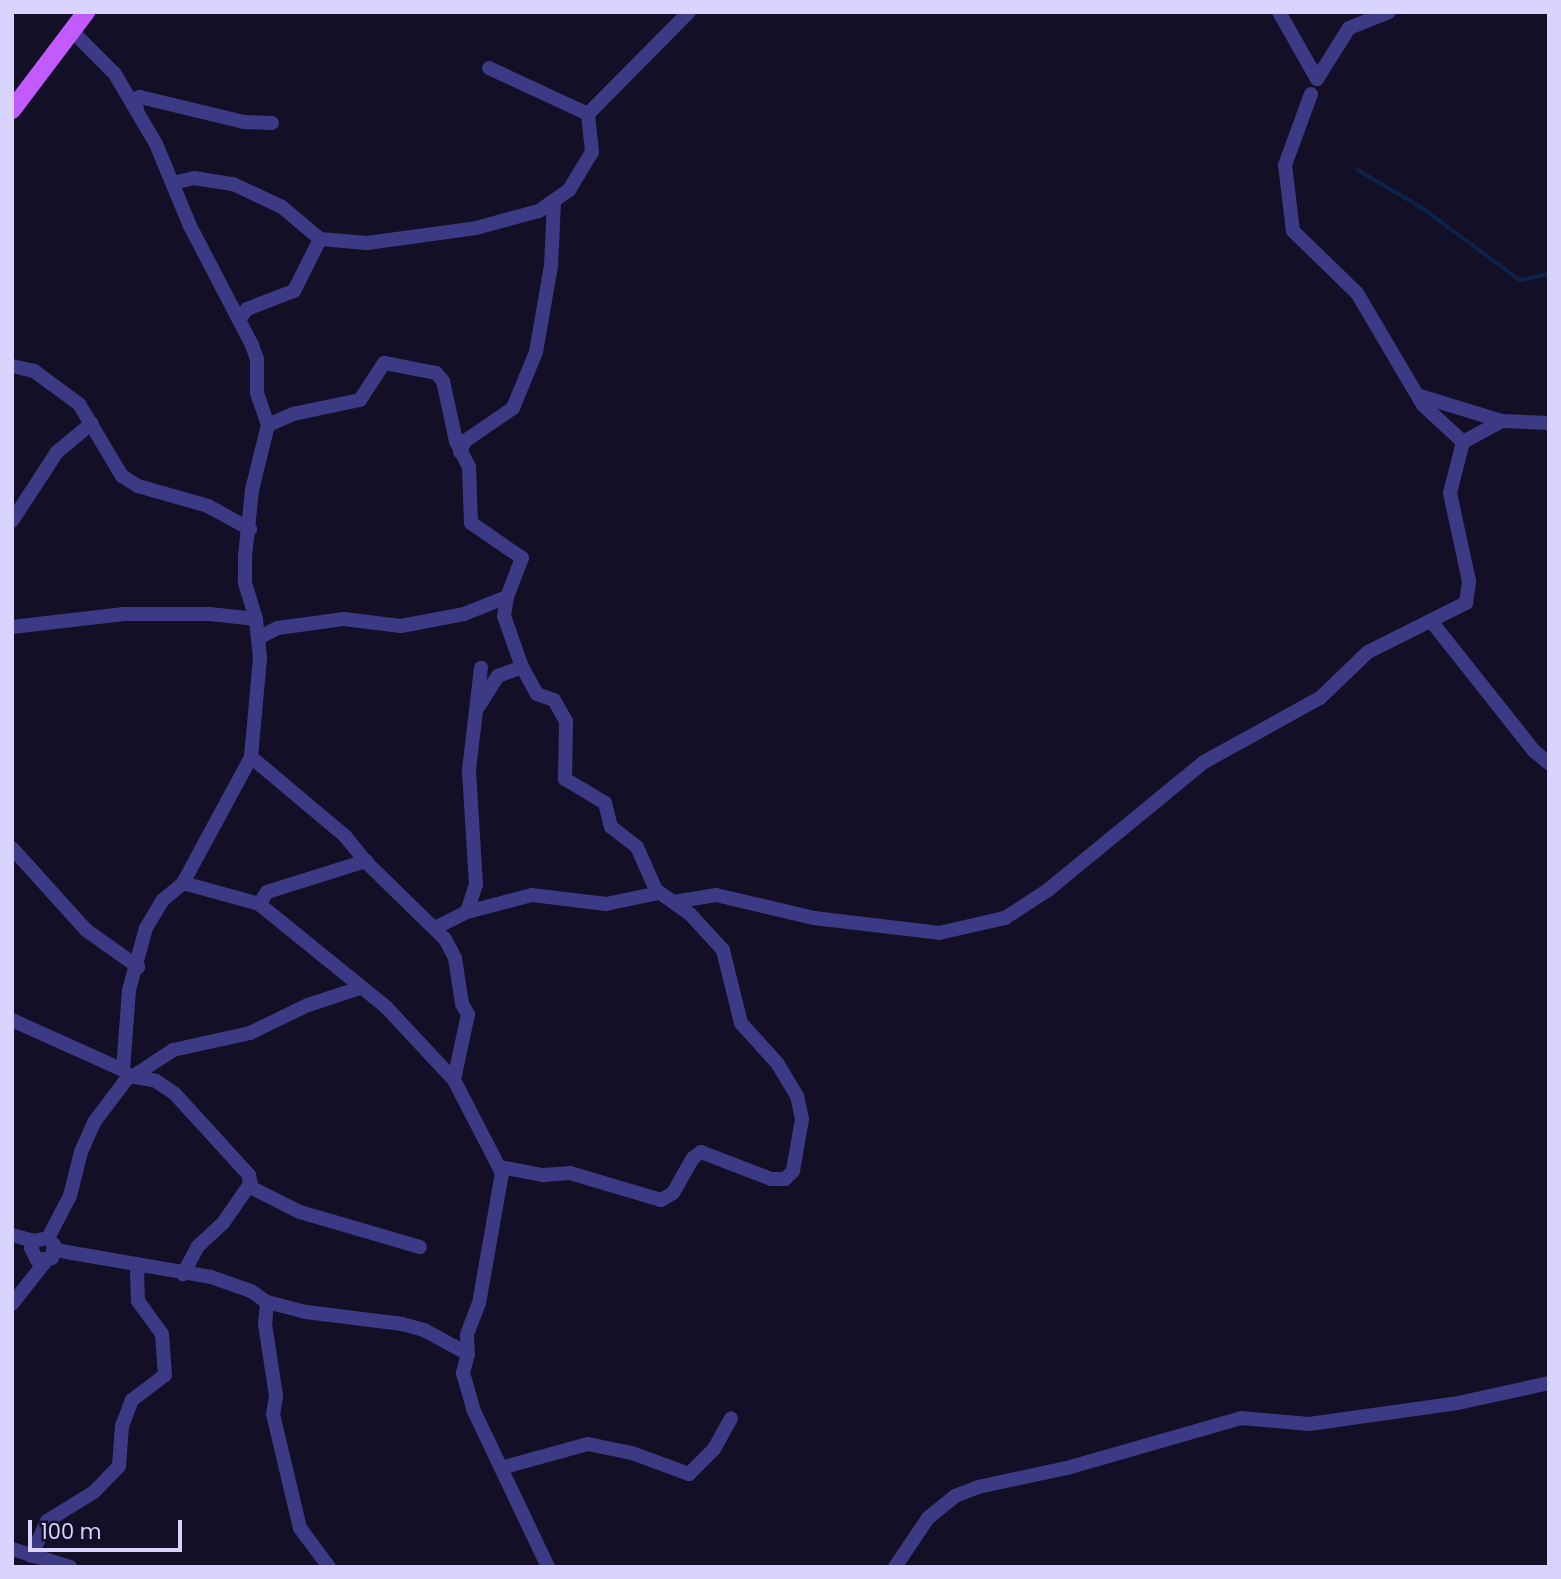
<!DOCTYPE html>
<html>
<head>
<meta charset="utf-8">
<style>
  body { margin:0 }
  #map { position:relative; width:1561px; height:1579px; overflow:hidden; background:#130f26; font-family:Poppins,sans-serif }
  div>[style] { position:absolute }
  .stream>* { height:3.5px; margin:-1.75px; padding:0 1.75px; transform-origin:1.75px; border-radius:1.75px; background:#0c2248 }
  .minor>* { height:14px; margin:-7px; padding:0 7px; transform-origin:7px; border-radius:7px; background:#3d3a85 }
  .major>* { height:18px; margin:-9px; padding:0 9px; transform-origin:9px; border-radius:9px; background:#c25bff }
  span { translate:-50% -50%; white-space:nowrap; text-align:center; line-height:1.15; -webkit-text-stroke:7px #130f26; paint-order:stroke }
  .frame { position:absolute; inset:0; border:14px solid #d9d4ff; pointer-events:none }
  .scale { position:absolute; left:28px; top:1520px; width:154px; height:32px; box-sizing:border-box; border:4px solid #d9d4ff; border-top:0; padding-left:9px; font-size:21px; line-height:24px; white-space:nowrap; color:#d9d4ff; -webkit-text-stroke:5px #130f26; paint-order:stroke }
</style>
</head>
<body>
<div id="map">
  <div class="stream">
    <div style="left:1358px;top:170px;width:73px;rotate:30.4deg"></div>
    <div style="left:1421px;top:207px;width:123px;rotate:36.4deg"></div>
    <div style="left:1520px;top:280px;width:30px;rotate:-12deg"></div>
  </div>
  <div class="minor">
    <div style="left:1279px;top:12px;width:77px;rotate:60.4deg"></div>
    <div style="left:1317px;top:79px;width:60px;rotate:-57.9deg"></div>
    <div style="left:1349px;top:28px;width:43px;rotate:-21.8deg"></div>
    <div style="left:1311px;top:94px;width:76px;rotate:110.1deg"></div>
    <div style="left:1285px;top:165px;width:66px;rotate:83.1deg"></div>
    <div style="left:1293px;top:231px;width:89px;rotate:44.1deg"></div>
    <div style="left:1357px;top:293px;width:130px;rotate:59.5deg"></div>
    <div style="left:1423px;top:405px;width:54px;rotate:42.8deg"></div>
    <div style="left:137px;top:109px;width:9px;rotate:-108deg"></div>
    <div style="left:134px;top:100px;width:7px;rotate:-27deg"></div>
    <div style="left:140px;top:97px;width:107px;rotate:13.5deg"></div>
    <div style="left:244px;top:122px;width:28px;rotate:2deg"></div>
    <div style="left:588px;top:114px;width:144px;rotate:-45.3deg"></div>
    <div style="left:173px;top:183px;width:22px;rotate:-13deg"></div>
    <div style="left:194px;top:178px;width:39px;rotate:9deg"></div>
    <div style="left:233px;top:184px;width:54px;rotate:25.1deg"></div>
    <div style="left:282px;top:207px;width:50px;rotate:40.1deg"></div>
    <div style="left:239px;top:320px;width:14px;rotate:-54deg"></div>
    <div style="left:247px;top:309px;width:50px;rotate:-21deg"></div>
    <div style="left:294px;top:291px;width:58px;rotate:-63.4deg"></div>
    <div style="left:320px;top:239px;width:47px;rotate:4.9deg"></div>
    <div style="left:367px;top:243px;width:110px;rotate:-7.8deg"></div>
    <div style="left:476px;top:228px;width:65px;rotate:-15.1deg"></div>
    <div style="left:539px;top:211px;width:37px;rotate:-35deg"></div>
    <div style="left:569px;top:190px;width:44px;rotate:-58.8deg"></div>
    <div style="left:592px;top:152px;width:38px;rotate:-96deg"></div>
    <div style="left:588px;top:114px;width:109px;rotate:-155.1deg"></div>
    <div style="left:12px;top:366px;width:23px;rotate:13deg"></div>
    <div style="left:34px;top:371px;width:56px;rotate:36.3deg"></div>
    <div style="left:79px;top:404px;width:84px;rotate:59.2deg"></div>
    <div style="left:122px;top:476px;width:19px;rotate:32deg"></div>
    <div style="left:138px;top:486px;width:73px;rotate:15.9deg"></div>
    <div style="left:208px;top:506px;width:48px;rotate:28.7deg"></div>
    <div style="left:1420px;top:396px;width:86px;rotate:17deg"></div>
    <div style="left:1502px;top:421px;width:47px;rotate:2.4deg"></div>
    <div style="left:1463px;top:442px;width:44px;rotate:-28.3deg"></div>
    <div style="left:460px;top:452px;width:12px;rotate:-66deg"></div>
    <div style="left:465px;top:441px;width:58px;rotate:-34.5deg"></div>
    <div style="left:513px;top:408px;width:61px;rotate:-67.7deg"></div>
    <div style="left:536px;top:352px;width:87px;rotate:-80.1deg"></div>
    <div style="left:551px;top:266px;width:64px;rotate:-87.3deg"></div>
    <div style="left:12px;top:521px;width:82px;rotate:-56.9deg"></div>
    <div style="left:57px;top:452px;width:45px;rotate:-39.6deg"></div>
    <div style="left:1431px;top:621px;width:166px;rotate:51.6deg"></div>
    <div style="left:1534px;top:751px;width:19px;rotate:39deg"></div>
    <div style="left:12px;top:627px;width:113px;rotate:-6.6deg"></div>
    <div style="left:124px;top:614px;width:86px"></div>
    <div style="left:210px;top:614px;width:46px;rotate:6.2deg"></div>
    <div style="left:258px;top:638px;width:22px;rotate:-27deg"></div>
    <div style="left:278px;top:628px;width:67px;rotate:-7.8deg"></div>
    <div style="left:344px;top:619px;width:57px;rotate:7deg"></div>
    <div style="left:401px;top:626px;width:64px;rotate:-10.8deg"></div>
    <div style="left:464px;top:614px;width:46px;rotate:-21.6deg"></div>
    <div style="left:507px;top:597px;width:42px;rotate:-69deg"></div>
    <div style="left:522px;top:558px;width:62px;rotate:-145.5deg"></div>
    <div style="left:471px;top:523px;width:56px;rotate:-92deg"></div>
    <div style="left:469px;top:467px;width:29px;rotate:-117deg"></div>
    <div style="left:456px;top:441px;width:61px;rotate:-102.2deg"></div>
    <div style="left:443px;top:381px;width:11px;rotate:-131deg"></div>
    <div style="left:436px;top:373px;width:53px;rotate:-169.1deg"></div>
    <div style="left:384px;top:363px;width:44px;rotate:123deg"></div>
    <div style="left:360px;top:400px;width:68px;rotate:168.2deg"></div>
    <div style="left:293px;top:414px;width:27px;rotate:156deg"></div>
    <div style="left:479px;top:706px;width:36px;rotate:-58deg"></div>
    <div style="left:498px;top:676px;width:26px;rotate:-21deg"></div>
    <div style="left:251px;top:757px;width:123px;rotate:40deg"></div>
    <div style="left:345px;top:836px;width:33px;rotate:51deg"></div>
    <div style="left:366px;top:862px;width:110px;rotate:44.3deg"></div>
    <div style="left:445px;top:939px;width:21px;rotate:62deg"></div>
    <div style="left:455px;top:958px;width:47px;rotate:81.3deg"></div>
    <div style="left:462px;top:1004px;width:12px;rotate:59deg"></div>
    <div style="left:468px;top:1014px;width:67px;rotate:102deg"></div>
    <div style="left:12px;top:848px;width:110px;rotate:47.9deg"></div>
    <div style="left:86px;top:930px;width:64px;rotate:35.4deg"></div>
    <div style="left:183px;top:883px;width:79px;rotate:15.4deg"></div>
    <div style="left:259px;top:904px;width:164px;rotate:39deg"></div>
    <div style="left:386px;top:1007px;width:100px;rotate:47deg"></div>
    <div style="left:454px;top:1080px;width:105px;rotate:62.7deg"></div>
    <div style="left:502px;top:1173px;width:132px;rotate:100deg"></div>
    <div style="left:479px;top:1303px;width:34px;rotate:111deg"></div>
    <div style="left:467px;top:1335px;width:19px;rotate:87deg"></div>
    <div style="left:674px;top:902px;width:43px;rotate:-9.5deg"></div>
    <div style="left:716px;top:895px;width:101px;rotate:13.2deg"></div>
    <div style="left:814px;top:918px;width:126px;rotate:6.8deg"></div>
    <div style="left:939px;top:933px;width:68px;rotate:-12.8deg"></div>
    <div style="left:1005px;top:918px;width:51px;rotate:-33.1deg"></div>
    <div style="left:1048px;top:890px;width:202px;rotate:-39.4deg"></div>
    <div style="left:1204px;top:762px;width:132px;rotate:-28.9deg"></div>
    <div style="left:1320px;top:698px;width:66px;rotate:-43.8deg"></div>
    <div style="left:1368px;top:652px;width:110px;rotate:-26.6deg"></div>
    <div style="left:1466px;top:603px;width:22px;rotate:-82deg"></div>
    <div style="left:1469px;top:581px;width:90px;rotate:-102.2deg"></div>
    <div style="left:1450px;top:493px;width:53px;rotate:-75.7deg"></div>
    <div style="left:259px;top:904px;width:14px;rotate:-56deg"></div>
    <div style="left:267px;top:892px;width:104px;rotate:-17.4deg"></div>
    <div style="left:467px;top:912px;width:67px;rotate:-14.7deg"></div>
    <div style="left:532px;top:895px;width:75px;rotate:6.9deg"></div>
    <div style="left:606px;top:904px;width:49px;rotate:-11.8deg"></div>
    <div style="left:654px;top:894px;width:4px;rotate:-63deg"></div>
    <div style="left:656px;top:890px;width:47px;rotate:-113.8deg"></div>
    <div style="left:637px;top:847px;width:33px;rotate:-142deg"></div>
    <div style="left:611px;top:827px;width:25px;rotate:-104deg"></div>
    <div style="left:605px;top:803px;width:47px;rotate:-149deg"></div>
    <div style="left:565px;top:779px;width:58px;rotate:-89deg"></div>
    <div style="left:566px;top:721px;width:24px;rotate:-120deg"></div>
    <div style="left:554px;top:700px;width:18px;rotate:-161deg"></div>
    <div style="left:537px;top:694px;width:31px;rotate:-119deg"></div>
    <div style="left:522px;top:667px;width:54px;rotate:-109.4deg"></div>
    <div style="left:504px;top:616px;width:19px;rotate:-81deg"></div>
    <div style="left:435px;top:928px;width:36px;rotate:-27deg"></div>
    <div style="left:467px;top:912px;width:28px;rotate:-72deg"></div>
    <div style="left:476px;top:885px;width:115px;rotate:-93.5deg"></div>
    <div style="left:469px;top:770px;width:103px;rotate:-83.3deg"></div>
    <div style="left:12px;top:1020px;width:122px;rotate:24.2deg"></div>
    <div style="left:135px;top:1075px;width:45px;rotate:-33.3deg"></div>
    <div style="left:173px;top:1050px;width:79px;rotate:-12.4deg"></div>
    <div style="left:250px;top:1033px;width:64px;rotate:-25.8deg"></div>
    <div style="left:308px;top:1005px;width:55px;rotate:-18.1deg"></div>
    <div style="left:129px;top:1076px;width:27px;rotate:10deg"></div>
    <div style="left:156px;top:1081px;width:23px;rotate:34deg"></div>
    <div style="left:175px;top:1094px;width:110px;rotate:47.6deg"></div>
    <div style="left:249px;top:1175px;width:9px;rotate:84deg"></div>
    <div style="left:250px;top:1184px;width:47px;rotate:124.7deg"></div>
    <div style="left:223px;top:1223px;width:34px;rotate:137deg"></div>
    <div style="left:198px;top:1246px;width:32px;rotate:118deg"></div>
    <div style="left:502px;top:1173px;width:6px;rotate:-51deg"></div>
    <div style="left:506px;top:1168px;width:38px;rotate:11deg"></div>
    <div style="left:543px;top:1175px;width:27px;rotate:-4deg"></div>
    <div style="left:570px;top:1173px;width:95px;rotate:16.5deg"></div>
    <div style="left:661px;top:1200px;width:14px;rotate:-30deg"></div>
    <div style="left:673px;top:1193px;width:40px;rotate:-60.3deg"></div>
    <div style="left:693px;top:1158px;width:10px;rotate:-37deg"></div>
    <div style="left:701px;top:1152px;width:75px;rotate:21.1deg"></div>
    <div style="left:771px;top:1179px;width:14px"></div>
    <div style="left:785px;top:1179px;width:11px;rotate:-45deg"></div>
    <div style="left:793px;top:1171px;width:53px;rotate:-80.2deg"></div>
    <div style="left:802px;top:1119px;width:24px;rotate:-102deg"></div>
    <div style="left:797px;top:1096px;width:37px;rotate:-121deg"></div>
    <div style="left:778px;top:1064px;width:55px;rotate:-132.1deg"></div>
    <div style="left:741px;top:1023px;width:75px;rotate:-103.9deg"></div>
    <div style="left:723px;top:950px;width:49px;rotate:-132.5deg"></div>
    <div style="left:690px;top:914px;width:42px;rotate:-144.8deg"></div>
    <div style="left:249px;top:1176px;width:12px;rotate:76deg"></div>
    <div style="left:252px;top:1188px;width:54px;rotate:26.6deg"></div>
    <div style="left:300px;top:1212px;width:125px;rotate:16.3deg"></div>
    <div style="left:12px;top:1235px;width:23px;rotate:15deg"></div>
    <div style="left:34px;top:1241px;width:14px;rotate:-12deg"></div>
    <div style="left:48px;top:1238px;width:9px;rotate:49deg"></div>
    <div style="left:54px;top:1245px;width:13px;rotate:99deg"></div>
    <div style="left:52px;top:1258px;width:15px;rotate:172deg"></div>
    <div style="left:37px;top:1260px;width:13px;rotate:-117deg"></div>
    <div style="left:31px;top:1248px;width:8px;rotate:-67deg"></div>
    <div style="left:48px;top:1238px;width:47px;rotate:-62.4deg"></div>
    <div style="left:70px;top:1196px;width:45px;rotate:-76deg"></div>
    <div style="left:81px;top:1152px;width:34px;rotate:-66deg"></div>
    <div style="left:95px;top:1121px;width:56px;rotate:-52.9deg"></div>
    <div style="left:129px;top:1076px;width:8px;rotate:-135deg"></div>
    <div style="left:123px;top:1070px;width:80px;rotate:-85.7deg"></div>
    <div style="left:129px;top:990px;width:64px;rotate:-74.7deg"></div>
    <div style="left:146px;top:928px;width:33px;rotate:-59deg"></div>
    <div style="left:163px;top:900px;width:26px;rotate:-40deg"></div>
    <div style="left:183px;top:883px;width:143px;rotate:-61.6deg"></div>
    <div style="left:251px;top:757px;width:99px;rotate:-84.8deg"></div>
    <div style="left:260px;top:658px;width:39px;rotate:-96deg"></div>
    <div style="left:256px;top:619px;width:39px;rotate:-107deg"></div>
    <div style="left:245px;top:582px;width:26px;rotate:-90deg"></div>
    <div style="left:245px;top:556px;width:66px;rotate:-83.9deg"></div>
    <div style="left:252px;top:490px;width:67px;rotate:-76.2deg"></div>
    <div style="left:268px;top:425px;width:34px;rotate:-109deg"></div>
    <div style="left:257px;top:393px;width:34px;rotate:-90deg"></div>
    <div style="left:257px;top:359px;width:15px;rotate:-110deg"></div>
    <div style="left:252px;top:345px;width:134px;rotate:-117.5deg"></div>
    <div style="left:190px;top:226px;width:89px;rotate:-112.5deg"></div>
    <div style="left:156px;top:144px;width:81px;rotate:-120.4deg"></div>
    <div style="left:115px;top:74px;width:62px;rotate:-135deg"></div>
    <div style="left:55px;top:1250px;width:158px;rotate:9.8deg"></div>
    <div style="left:211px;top:1277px;width:42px;rotate:19.3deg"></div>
    <div style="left:251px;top:1291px;width:19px;rotate:35deg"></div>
    <div style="left:267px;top:1302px;width:40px;rotate:14.4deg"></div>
    <div style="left:306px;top:1312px;width:97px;rotate:7.1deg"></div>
    <div style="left:402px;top:1324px;width:23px;rotate:15deg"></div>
    <div style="left:424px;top:1330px;width:50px;rotate:28.6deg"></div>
    <div style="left:468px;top:1354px;width:20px;rotate:105deg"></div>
    <div style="left:463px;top:1373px;width:37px;rotate:74deg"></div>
    <div style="left:473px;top:1409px;width:175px;rotate:64.6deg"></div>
    <div style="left:267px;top:1302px;width:22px;rotate:95deg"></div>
    <div style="left:265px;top:1324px;width:73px;rotate:81.3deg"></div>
    <div style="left:276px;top:1396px;width:18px;rotate:99deg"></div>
    <div style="left:273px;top:1414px;width:117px;rotate:76.7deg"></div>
    <div style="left:300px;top:1528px;width:49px;rotate:53.4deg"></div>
    <div style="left:12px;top:1304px;width:53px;rotate:-51.8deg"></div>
    <div style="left:501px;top:1468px;width:90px;rotate:-15.4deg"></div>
    <div style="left:588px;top:1444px;width:45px;rotate:11.6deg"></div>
    <div style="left:632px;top:1453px;width:61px;rotate:20.2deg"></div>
    <div style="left:689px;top:1474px;width:35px;rotate:-45deg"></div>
    <div style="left:714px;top:1449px;width:35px;rotate:-61deg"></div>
    <div style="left:12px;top:1549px;width:61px;rotate:17.2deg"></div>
    <div style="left:31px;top:1556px;width:38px;rotate:-65deg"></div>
    <div style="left:47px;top:1521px;width:55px;rotate:-31.7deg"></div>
    <div style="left:94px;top:1492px;width:36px;rotate:-46deg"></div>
    <div style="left:119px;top:1466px;width:40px;rotate:-85.7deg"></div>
    <div style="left:122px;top:1426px;width:28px;rotate:-69deg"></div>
    <div style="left:132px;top:1400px;width:41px;rotate:-37.1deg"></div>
    <div style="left:165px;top:1375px;width:41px;rotate:-94.2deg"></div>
    <div style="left:162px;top:1334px;width:41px;rotate:-126deg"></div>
    <div style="left:138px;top:1301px;width:28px;rotate:-92deg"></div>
    <div style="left:137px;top:1273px;width:9px;rotate:-63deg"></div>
    <div style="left:895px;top:1567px;width:59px;rotate:-56deg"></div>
    <div style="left:928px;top:1518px;width:35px;rotate:-39deg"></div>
    <div style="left:955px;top:1496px;width:25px;rotate:-21deg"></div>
    <div style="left:978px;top:1487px;width:91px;rotate:-12.1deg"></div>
    <div style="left:1067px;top:1468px;width:181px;rotate:-16deg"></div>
    <div style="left:1241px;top:1418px;width:68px;rotate:5deg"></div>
    <div style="left:1309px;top:1424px;width:150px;rotate:-8deg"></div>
    <div style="left:1458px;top:1403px;width:93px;rotate:-12.4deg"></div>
  </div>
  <div class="major">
    <div style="left:12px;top:110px;width:123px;rotate:-52.9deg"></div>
  </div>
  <div class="frame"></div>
  <div class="scale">100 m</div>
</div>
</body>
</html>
